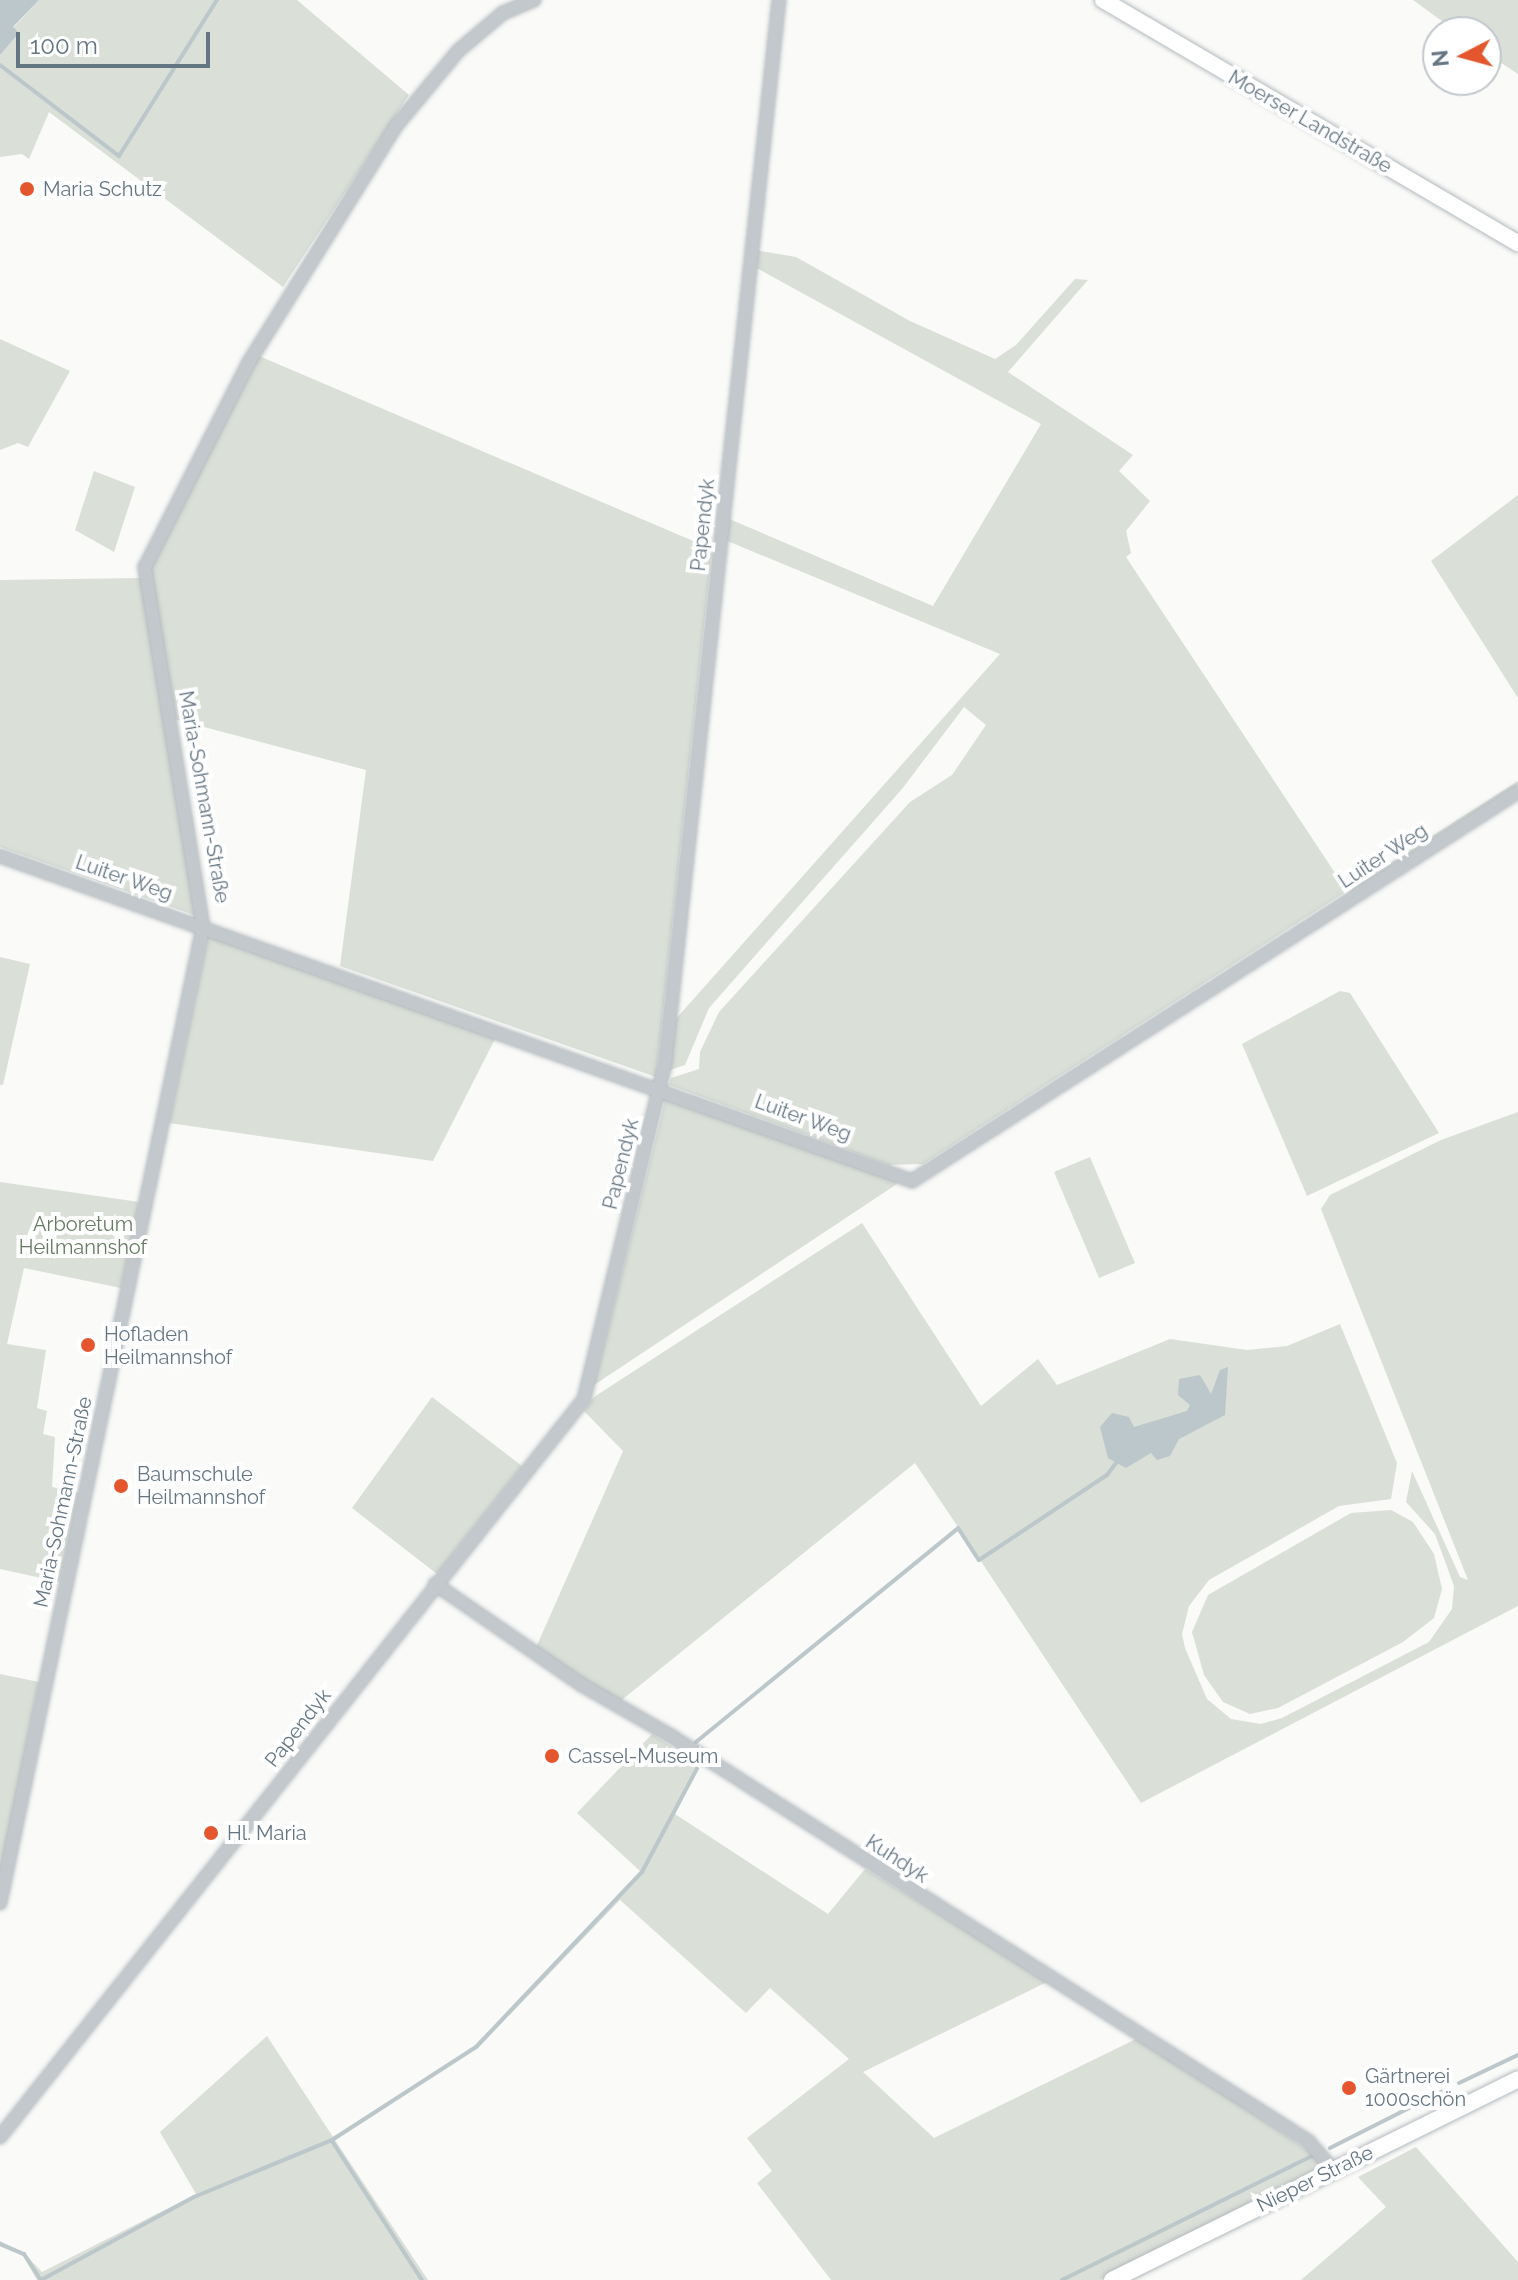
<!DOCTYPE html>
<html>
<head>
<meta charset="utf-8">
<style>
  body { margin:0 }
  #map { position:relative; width:1518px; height:2280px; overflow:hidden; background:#fafaf8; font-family:Raleway,sans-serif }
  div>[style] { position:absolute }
  .green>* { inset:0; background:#dadfd7 }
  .water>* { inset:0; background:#bbc7cb }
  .stream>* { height:4px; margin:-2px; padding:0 2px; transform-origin:2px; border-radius:2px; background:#bbc7cb }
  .roads { filter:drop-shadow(0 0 2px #b3babf) drop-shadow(0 0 2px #b3babf) }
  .street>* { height:12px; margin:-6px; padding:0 6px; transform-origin:6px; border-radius:6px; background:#c3c8cc }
  .secondary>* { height:16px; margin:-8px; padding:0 8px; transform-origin:8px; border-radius:8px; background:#fff }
  .dots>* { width:22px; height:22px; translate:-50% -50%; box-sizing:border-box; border:4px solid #fff; border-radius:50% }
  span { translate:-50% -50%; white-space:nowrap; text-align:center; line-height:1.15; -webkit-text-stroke:8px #fff; paint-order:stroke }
  .street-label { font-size:20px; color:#657683 }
  .poi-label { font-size:20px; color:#657683 }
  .left { translate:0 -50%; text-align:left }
  .park-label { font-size:20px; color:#687a64 }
  .north { position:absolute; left:1422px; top:16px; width:80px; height:80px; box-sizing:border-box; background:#fff; border:2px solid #c1c8cd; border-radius:50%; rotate:264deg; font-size:22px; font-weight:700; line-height:32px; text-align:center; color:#657683 }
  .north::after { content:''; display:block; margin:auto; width:28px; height:36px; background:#e4572e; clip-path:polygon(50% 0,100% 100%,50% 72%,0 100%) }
  .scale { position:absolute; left:16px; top:32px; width:194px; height:36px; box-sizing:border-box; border:4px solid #657683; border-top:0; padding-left:10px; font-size:24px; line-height:28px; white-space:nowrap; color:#657683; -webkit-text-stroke:6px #fff; paint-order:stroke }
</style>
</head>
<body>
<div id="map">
  <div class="green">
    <div style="clip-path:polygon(39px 0,297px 0,409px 95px,283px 287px,49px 112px,29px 159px,22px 154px,0 157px,0 55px,19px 33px,13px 28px)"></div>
    <div style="clip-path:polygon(1413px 0,1518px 0,1518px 74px,1486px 53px,1486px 32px,1457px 32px)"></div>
    <div style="clip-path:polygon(755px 250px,796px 257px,910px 321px,995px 359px,1016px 345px,1075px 279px,1088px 280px,1008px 372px,1133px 455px,1119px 471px,1150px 501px,1126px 531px,1131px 553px,1126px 557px,1347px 891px,923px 1164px,889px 1165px,669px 1085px,671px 1078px,699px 1069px,700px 1052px,719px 1012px,910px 802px,952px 775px,986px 725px,964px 707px,902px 789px,709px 1008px,685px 1065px,667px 1071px,674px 1021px,1000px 654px,725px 540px,727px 518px,933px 606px,1041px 424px,753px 266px)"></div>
    <div style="clip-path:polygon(0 339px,70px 371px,28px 447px,18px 443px,0 450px)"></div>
    <div style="clip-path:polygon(259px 356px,712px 549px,656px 1077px,340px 966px,366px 770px,174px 719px,148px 566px)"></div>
    <div style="clip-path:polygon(94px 471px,135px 487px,114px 552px,75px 530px)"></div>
    <div style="clip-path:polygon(1518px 495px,1518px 698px,1431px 561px)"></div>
    <div style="clip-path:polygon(143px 578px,200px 917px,0 847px,0 580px)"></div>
    <div style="clip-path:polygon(1518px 781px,1518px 785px,1350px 893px,1354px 886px)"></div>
    <div style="clip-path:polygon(208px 936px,496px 1037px,433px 1161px,169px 1123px)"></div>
    <div style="clip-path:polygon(0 957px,30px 964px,3px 1085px,0 1085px)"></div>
    <div style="clip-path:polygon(1340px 991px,1350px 993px,1439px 1133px,1307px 1196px,1242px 1044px)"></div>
    <div style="clip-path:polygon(666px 1097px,893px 1177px,897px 1184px,594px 1385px)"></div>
    <div style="clip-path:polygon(1518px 1112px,1518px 1606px,1141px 1803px,959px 1528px,695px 1741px,958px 1527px,915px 1463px,618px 1703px,534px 1652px,623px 1451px,584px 1411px,594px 1397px,862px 1223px,981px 1406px,1038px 1359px,1057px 1385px,1170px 1339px,1247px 1350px,1287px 1346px,1340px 1324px,1397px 1463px,1391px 1499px,1339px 1506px,1209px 1580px,1189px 1606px,1182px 1634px,1185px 1648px,1207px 1699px,1231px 1719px,1261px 1724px,1282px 1718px,1429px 1642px,1452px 1609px,1454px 1586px,1435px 1534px,1406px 1502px,1412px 1471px,1460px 1577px,1468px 1580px,1321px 1209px,1330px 1195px,1441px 1140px)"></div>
    <div style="clip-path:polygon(1090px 1157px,1135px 1263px,1099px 1278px,1054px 1172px)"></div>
    <div style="clip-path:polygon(0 1182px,139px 1202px,121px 1288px,24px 1268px,7px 1344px,46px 1350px,37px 1408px,47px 1411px,43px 1434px,55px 1437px,52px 1487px,79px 1493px,60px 1582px,0 1569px)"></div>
    <div style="clip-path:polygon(432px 1397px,522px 1466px,437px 1574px,352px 1508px)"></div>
    <div style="clip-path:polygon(1391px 1510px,1413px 1522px,1434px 1554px,1442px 1589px,1434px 1618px,1403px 1642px,1278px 1708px,1250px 1714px,1223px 1702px,1204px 1675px,1192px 1632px,1208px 1595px,1351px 1513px)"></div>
    <div style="clip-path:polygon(0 1674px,39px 1682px,0 1875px)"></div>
    <div style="clip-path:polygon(652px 1734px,700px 1765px,675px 1814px,828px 1914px,865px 1869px,1049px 1981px,863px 2072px,934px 2138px,1140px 2037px,1312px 2153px,1322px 2165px,1319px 2171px,1100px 2280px,831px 2280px,757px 2183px,772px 2171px,747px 2138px,849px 2059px,770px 1988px,746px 2013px,620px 1900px,477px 2049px,335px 2140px,428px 2280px,37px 2280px,23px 2256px,0 2245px,0 2241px,23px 2252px,42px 2272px,196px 2194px,160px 2132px,267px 2036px,333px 2137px,475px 2046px,640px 1871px,577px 1813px)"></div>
    <div style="clip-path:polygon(1416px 2147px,1518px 2262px,1518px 2280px,1301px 2280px,1386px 2207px,1358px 2177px)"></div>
  </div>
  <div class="water">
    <div style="clip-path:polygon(0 0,39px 0,13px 27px,19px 33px,0 55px)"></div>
    <div style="clip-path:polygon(1228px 1367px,1225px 1415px,1179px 1439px,1170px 1456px,1157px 1460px,1151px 1453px,1126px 1468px,1108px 1458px,1100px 1427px,1112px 1413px,1129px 1417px,1134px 1427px,1187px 1411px,1190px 1405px,1178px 1395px,1179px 1379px,1200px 1375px,1211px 1394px,1220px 1370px)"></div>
  </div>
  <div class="stream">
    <div style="left:0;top:65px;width:150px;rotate:37.4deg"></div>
    <div style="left:119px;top:156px;width:184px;rotate:-57.9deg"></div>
    <div style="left:696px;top:1742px;width:338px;rotate:-39.2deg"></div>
    <div style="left:958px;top:1528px;width:38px;rotate:57deg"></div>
    <div style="left:979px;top:1560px;width:154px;rotate:-33.6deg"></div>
    <div style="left:1107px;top:1475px;width:21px;rotate:-53deg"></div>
    <div style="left:1459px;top:2083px;width:65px;rotate:-25.4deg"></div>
    <div style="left:332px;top:2141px;width:166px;rotate:57.1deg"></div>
    <div style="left:1330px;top:2148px;width:133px;rotate:-26.8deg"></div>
    <div style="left:0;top:2244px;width:26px;rotate:23deg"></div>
    <div style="left:24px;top:2254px;width:31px;rotate:57deg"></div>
    <div style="left:41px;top:2280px;width:174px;rotate:-28.5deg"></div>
    <div style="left:194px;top:2197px;width:149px;rotate:-22.4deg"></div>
    <div style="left:332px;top:2140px;width:171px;rotate:-32.9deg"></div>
    <div style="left:476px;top:2047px;width:241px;rotate:-46.5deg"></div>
    <div style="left:642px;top:1872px;width:121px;rotate:-62deg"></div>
    <div style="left:699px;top:1765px;width:21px;rotate:-149deg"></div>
    <div style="left:1062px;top:2280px;width:279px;rotate:-26.4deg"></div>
  </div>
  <div class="roads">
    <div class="street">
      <div style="left:0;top:856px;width:968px;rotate:19.61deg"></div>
      <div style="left:912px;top:1181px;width:720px;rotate:-32.7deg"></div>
      <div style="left:435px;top:1584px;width:178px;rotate:34.5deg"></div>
      <div style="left:582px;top:1685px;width:103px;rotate:29.8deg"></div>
      <div style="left:671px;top:1736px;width:755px;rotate:32.45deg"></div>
      <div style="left:1308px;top:2141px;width:38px;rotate:49deg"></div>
      <div style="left:0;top:1903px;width:997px;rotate:-78.25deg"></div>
      <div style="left:203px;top:927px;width:365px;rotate:-99.2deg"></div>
      <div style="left:145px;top:567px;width:230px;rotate:-63.1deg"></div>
      <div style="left:249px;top:362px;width:278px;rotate:-58.1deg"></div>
      <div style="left:396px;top:126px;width:97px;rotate:-50.4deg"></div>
      <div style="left:458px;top:51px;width:59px;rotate:-40.2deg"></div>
      <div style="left:503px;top:13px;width:34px;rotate:-23deg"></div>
      <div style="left:0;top:2137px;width:941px;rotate:-51.64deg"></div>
      <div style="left:584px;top:1399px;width:346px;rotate:-76.4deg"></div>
      <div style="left:665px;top:1063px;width:1069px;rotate:-83.88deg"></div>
    </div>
    <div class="secondary">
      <div style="left:1103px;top:0;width:481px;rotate:30.4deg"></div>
      <div style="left:1112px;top:2280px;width:453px;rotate:-26.3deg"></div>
    </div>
  </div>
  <div class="dots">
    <div style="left:27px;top:189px;background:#e4572e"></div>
    <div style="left:88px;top:1345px;background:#e4572e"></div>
    <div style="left:121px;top:1486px;background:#e4572e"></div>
    <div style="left:552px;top:1756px;background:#e4572e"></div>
    <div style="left:211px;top:1833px;background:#e4572e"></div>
    <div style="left:1349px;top:2088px;background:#e4572e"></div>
  </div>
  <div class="street-label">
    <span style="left:1310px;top:122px;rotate:30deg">Moerser Landstraße</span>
    <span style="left:703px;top:525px;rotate:-84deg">Papendyk</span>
    <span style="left:204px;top:797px;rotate:80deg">Maria-Sohmann-Straße</span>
    <span style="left:1383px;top:856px;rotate:-33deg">Luiter Weg</span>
    <span style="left:124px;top:878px;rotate:19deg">Luiter Weg</span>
    <span style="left:803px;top:1118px;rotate:20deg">Luiter Weg</span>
    <span style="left:621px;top:1164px;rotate:-76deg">Papendyk</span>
    <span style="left:63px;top:1502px;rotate:-78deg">Maria-Sohmann-Straße</span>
    <span style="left:298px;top:1728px;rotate:-52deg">Papendyk</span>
    <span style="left:897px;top:1859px;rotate:33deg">Kuhdyk</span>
    <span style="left:1315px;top:2179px;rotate:-26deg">Nieper Straße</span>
  </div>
  <div class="poi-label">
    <span class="left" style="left:43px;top:189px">Maria Schutz</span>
    <span class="left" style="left:104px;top:1346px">Hofladen<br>Heilmannshof</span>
    <span class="left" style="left:137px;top:1486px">Baumschule<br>Heilmannshof</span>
    <span class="left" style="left:568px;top:1756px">Cassel-Museum</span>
    <span class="left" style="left:227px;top:1833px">Hl. Maria</span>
    <span class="left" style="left:1365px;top:2088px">Gärtnerei<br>1000schön</span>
  </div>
  <div class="park-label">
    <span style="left:83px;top:1236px">Arboretum<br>Heilmannshof</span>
  </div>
  <div class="north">N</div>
  <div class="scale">100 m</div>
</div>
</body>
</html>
